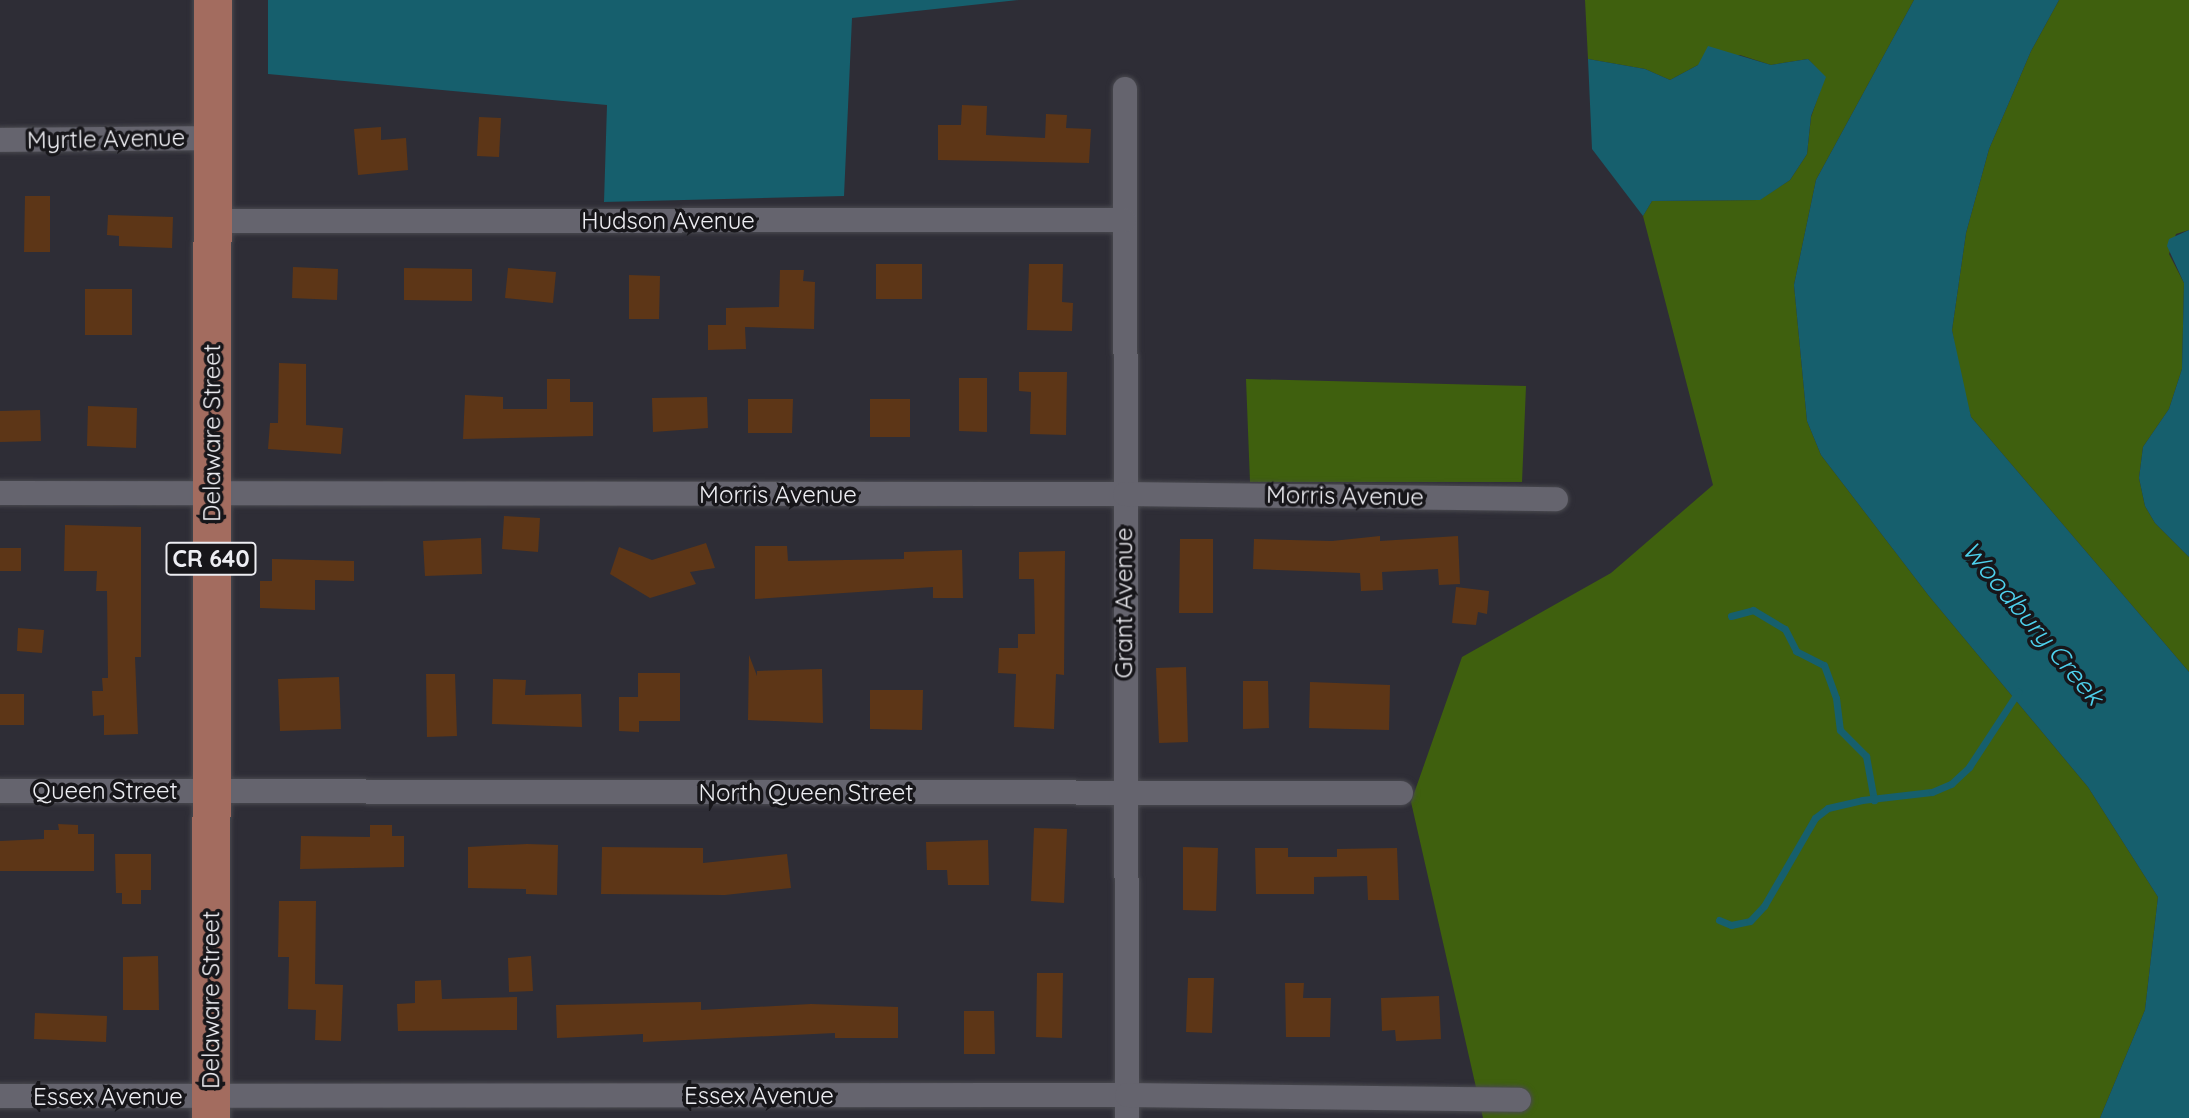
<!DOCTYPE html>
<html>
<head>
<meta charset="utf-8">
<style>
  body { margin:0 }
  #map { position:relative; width:2189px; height:1118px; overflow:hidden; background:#2e2d36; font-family:Quicksand,sans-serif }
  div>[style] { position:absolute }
  .green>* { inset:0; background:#3f600e }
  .water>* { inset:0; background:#165f6d }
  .stream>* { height:7px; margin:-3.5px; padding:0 3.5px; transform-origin:3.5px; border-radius:3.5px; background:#165f6d }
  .building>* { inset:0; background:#5d3617 }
  .roads { filter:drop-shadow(0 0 2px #4a4a50) drop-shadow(0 0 2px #4a4a50) }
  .street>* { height:24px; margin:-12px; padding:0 12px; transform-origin:12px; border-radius:12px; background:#65646e }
  .primary>* { height:38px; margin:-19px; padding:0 19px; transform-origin:19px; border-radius:19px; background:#a36c5f }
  span { translate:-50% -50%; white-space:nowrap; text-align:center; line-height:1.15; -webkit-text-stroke:7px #17161a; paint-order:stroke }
  .shield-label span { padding:2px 5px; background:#17161a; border:2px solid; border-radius:5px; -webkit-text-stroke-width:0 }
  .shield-label { font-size:23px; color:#ededf2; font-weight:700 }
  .street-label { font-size:24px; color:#ededf2 }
  .water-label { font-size:26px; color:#4ed2ee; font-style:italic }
</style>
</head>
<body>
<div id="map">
  <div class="green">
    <div style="clip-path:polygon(1585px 0,1914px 0,1816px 180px,1794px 285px,1807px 421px,1821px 455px,1929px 596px,2088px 787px,2158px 897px,2145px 1010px,2100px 1118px,1483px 1118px,1411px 802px,1462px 657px,1611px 573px,1713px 485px,1643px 216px,1652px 201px,1759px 200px,1790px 180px,1807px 154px,1811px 117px,1825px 77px,1808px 59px,1771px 65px,1740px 55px,1698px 65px,1670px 80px,1645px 69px,1588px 59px)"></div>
    <div style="clip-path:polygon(2059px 0,2189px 0,2189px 230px,2176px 234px,2169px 254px,2184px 283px,2182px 369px,2169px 409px,2143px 447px,2139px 478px,2145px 506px,2155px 523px,2189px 557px,2189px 672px,1971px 417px,1962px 387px,1952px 330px,1966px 233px,1989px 149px,2031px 51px)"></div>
    <div style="clip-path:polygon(1246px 379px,1526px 386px,1522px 482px,1250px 482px)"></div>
  </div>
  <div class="water">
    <div style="clip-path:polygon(268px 0,1019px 0,852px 18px,844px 196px,604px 202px,607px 105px,268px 74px)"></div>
    <div style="clip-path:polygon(1914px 0,2059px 0,2031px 51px,1989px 149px,1966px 233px,1952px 330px,1971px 417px,2189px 672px,2189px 1118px,2100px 1118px,2145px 1010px,2158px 897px,2088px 787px,1929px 596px,1821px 455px,1807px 421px,1794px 285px,1816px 180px)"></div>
    <div style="clip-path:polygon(1708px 46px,1771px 65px,1808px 59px,1826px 77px,1811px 116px,1807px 154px,1790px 180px,1760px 200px,1652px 201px,1643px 216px,1592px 149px,1588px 59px,1645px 69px,1670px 80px,1698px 65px)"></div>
    <div style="clip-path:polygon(2189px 230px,2189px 557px,2155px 523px,2145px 506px,2139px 478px,2143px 447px,2169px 409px,2182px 369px,2184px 283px,2167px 246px,2169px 239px)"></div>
  </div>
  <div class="stream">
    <div style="left:1731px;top:616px;width:23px;rotate:-15deg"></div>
    <div style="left:1753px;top:610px;width:37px;rotate:31deg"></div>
    <div style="left:1785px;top:629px;width:25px;rotate:63deg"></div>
    <div style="left:1796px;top:651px;width:31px;rotate:27deg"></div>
    <div style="left:1824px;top:665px;width:35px;rotate:70deg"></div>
    <div style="left:1836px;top:698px;width:32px;rotate:83deg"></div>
    <div style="left:1840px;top:730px;width:37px;rotate:45deg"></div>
    <div style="left:1866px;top:756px;width:45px;rotate:79.7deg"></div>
    <div style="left:1719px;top:920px;width:13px;rotate:23deg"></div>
    <div style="left:1731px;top:925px;width:19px;rotate:-12deg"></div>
    <div style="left:1750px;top:921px;width:21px;rotate:-47deg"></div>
    <div style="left:1764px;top:906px;width:102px;rotate:-59.9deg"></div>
    <div style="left:1815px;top:818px;width:16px;rotate:-38deg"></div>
    <div style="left:1828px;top:808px;width:35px;rotate:-13deg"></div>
    <div style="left:1862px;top:800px;width:70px;rotate:-6.5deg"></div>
    <div style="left:1932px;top:792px;width:21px;rotate:-23deg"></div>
    <div style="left:1951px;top:784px;width:25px;rotate:-43deg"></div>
    <div style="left:1969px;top:767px;width:90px;rotate:-56.8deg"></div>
  </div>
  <div class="building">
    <div style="clip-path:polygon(962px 105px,987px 106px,986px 135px,1045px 138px,1046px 114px,1067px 115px,1066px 128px,1091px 129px,1089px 163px,938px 160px,938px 125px,961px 125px)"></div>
    <div style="clip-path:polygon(479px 117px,501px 118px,499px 157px,477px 156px)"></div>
    <div style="clip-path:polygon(381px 127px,381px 140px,406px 138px,408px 170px,358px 175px,354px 129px)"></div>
    <div style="clip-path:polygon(25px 196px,50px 196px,50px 252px,24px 252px)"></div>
    <div style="clip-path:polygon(108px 215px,173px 217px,172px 248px,119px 246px,119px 236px,107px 235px)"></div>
    <div style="clip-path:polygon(876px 264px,922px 264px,922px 299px,876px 299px)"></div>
    <div style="clip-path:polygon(1029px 264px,1063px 264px,1062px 302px,1073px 303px,1072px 331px,1027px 330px)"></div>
    <div style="clip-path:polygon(293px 267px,338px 269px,337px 300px,292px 298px)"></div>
    <div style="clip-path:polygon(404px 268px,472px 269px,472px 301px,404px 300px)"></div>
    <div style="clip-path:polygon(508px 268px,556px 272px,553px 303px,505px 298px)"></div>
    <div style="clip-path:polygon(780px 270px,804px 270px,803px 281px,815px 282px,814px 329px,745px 327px,746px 349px,708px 350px,708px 325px,726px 325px,726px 308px,779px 307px)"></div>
    <div style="clip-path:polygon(629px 275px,660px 276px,659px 319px,629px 319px)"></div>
    <div style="clip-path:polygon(85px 289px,132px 289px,132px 335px,85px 335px)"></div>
    <div style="clip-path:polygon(279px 363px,306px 364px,306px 425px,343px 428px,341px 454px,268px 449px,270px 423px,278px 423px)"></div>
    <div style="clip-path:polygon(1019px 372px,1067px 372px,1066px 435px,1030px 434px,1031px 392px,1019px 391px)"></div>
    <div style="clip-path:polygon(959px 378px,987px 378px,987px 432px,959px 431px)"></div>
    <div style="clip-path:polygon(547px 379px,570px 379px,570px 402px,593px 402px,593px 436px,463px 439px,465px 395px,503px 397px,503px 409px,547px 409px)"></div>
    <div style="clip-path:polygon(707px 397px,708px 428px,653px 432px,652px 398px)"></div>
    <div style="clip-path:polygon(748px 399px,793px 399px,792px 433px,748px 433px)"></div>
    <div style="clip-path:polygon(870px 399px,910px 399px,910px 437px,870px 437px)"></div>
    <div style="clip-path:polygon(88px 406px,137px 408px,136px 448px,87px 446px)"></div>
    <div style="clip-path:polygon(40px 410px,41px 441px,0 442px,0 411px)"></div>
    <div style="clip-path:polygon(504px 516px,540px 518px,538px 552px,502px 549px)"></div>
    <div style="clip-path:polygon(65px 525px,141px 527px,141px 657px,135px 657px,138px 734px,104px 735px,104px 715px,93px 716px,92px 691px,103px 691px,102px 678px,108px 678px,107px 591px,96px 591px,97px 571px,64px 571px)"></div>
    <div style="clip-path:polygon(1380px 536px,1380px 541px,1458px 536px,1460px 584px,1439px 585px,1438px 569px,1382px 572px,1383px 590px,1361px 591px,1360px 573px,1253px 569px,1254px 539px,1332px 541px)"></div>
    <div style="clip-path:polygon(481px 538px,482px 574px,425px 576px,423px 541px)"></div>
    <div style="clip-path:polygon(1180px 539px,1213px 539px,1213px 613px,1179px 613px)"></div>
    <div style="clip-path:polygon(706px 543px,715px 568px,690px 572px,696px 584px,650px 598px,610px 574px,619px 547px,652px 560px)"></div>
    <div style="clip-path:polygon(755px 546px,787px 546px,788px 561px,904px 559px,904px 552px,962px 550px,963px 598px,933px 598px,933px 587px,755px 599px)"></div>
    <div style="clip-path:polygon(0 548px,21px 548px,21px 571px,0 571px)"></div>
    <div style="clip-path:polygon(1065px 551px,1064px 675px,1056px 674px,1054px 729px,1014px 727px,1016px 674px,998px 673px,999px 648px,1018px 648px,1018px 634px,1035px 634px,1034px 579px,1019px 579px,1019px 552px)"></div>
    <div style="clip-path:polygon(272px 559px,354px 561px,354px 581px,315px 580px,315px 610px,260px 608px,260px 581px,272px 581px)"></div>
    <div style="clip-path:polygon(1456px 587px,1489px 591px,1487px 614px,1478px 612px,1476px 625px,1452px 623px)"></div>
    <div style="clip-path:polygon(18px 628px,44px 630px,42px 653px,17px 651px)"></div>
    <div style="clip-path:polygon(749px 655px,757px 676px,757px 671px,822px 669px,823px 723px,748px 720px)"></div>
    <div style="clip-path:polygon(1186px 667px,1188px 742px,1159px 743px,1156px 668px)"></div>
    <div style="clip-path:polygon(638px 673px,680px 673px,680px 721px,639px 721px,639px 732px,619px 731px,619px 697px,638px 697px)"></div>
    <div style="clip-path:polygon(426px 674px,455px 674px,457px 736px,427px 737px)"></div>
    <div style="clip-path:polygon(339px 677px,341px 729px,280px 731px,278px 679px)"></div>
    <div style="clip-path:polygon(493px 679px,526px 680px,525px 695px,581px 694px,582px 727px,492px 724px)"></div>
    <div style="clip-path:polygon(1243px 681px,1268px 681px,1269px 728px,1243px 729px)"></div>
    <div style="clip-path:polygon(1310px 682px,1390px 685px,1389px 730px,1309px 728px)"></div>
    <div style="clip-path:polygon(870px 690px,923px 690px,922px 730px,870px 729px)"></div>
    <div style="clip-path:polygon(0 694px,24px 694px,24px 725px,0 725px)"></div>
    <div style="clip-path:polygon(58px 824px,78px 825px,78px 834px,94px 834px,94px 871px,0 871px,0 841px,44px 839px,44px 830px,59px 830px)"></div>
    <div style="clip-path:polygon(370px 825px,392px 825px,392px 836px,404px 836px,404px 867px,300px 869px,301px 836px,370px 837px)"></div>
    <div style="clip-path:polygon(1034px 828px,1067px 829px,1064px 903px,1031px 901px)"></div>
    <div style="clip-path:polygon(988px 840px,989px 885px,948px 885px,947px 870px,927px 870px,926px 842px)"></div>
    <div style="clip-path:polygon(527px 844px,558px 845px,557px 895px,526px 894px,526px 889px,468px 888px,468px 847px)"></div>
    <div style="clip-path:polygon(602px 847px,703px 848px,703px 863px,787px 854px,791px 888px,725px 895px,601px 894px)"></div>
    <div style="clip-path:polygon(1183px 847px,1218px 848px,1216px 911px,1183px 910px)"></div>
    <div style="clip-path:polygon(1255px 848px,1288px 848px,1288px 857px,1337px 857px,1337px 849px,1397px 848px,1399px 900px,1368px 900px,1367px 876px,1314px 877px,1314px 894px,1256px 894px)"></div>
    <div style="clip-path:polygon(115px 854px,151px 854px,151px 890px,141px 890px,141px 904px,122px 904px,122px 893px,116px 893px)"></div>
    <div style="clip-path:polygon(279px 901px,316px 901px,315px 984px,343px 985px,341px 1041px,315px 1040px,316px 1010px,288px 1009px,289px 957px,278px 957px)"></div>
    <div style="clip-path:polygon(158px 956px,159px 1010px,123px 1010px,123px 957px)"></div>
    <div style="clip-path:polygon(531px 956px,533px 991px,509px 992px,508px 958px)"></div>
    <div style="clip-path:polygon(1037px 973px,1063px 973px,1062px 1038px,1036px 1037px)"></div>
    <div style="clip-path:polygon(1188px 978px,1214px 978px,1212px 1033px,1186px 1032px)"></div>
    <div style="clip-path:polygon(441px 980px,442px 999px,517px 997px,517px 1030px,398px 1031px,397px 1004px,415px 1003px,415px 981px)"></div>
    <div style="clip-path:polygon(1285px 983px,1304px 983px,1303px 998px,1331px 998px,1330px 1037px,1286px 1037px)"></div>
    <div style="clip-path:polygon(1439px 996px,1441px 1039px,1396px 1041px,1395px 1030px,1382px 1031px,1381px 998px)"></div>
    <div style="clip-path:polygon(701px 1002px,701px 1010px,811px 1004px,898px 1007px,898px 1038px,835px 1038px,835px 1033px,643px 1042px,643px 1034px,557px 1038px,556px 1005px)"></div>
    <div style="clip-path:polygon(964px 1011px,994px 1011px,995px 1054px,964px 1054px)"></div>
    <div style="clip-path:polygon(35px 1013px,107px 1016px,106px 1042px,34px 1039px)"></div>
  </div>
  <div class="roads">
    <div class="street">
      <div style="left:1125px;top:89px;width:1029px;rotate:89.89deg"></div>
      <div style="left:0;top:140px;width:212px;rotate:-0.5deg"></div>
      <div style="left:213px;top:221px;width:911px;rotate:-0.06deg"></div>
      <div style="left:0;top:493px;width:1125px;rotate:0.05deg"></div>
      <div style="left:1125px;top:494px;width:431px;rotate:0.7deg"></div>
      <div style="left:0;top:791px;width:1401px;rotate:0.08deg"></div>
      <div style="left:0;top:1096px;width:1127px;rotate:-0.05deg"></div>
      <div style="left:1127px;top:1095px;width:392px;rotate:0.7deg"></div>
    </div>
    <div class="primary">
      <div style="left:211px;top:1118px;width:1118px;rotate:-89.9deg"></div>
    </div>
  </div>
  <div class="shield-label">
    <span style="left:211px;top:559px">CR 640</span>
  </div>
  <div class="street-label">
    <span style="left:106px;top:139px;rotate:-1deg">Myrtle Avenue</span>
    <span style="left:668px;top:221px">Hudson Avenue</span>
    <span style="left:212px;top:433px;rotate:-90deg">Delaware Street</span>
    <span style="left:778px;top:495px">Morris Avenue</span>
    <span style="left:1345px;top:496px;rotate:1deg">Morris Avenue</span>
    <span style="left:1124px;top:603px;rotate:-90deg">Grant Avenue</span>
    <span style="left:105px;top:791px">Queen Street</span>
    <span style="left:806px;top:793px">North Queen Street</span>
    <span style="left:211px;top:1000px;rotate:-90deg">Delaware Street</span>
    <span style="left:759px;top:1096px">Essex Avenue</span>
    <span style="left:108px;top:1097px">Essex Avenue</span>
  </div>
  <div class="water-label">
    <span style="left:2033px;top:623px;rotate:50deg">Woodbury Creek</span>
  </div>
</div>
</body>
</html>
